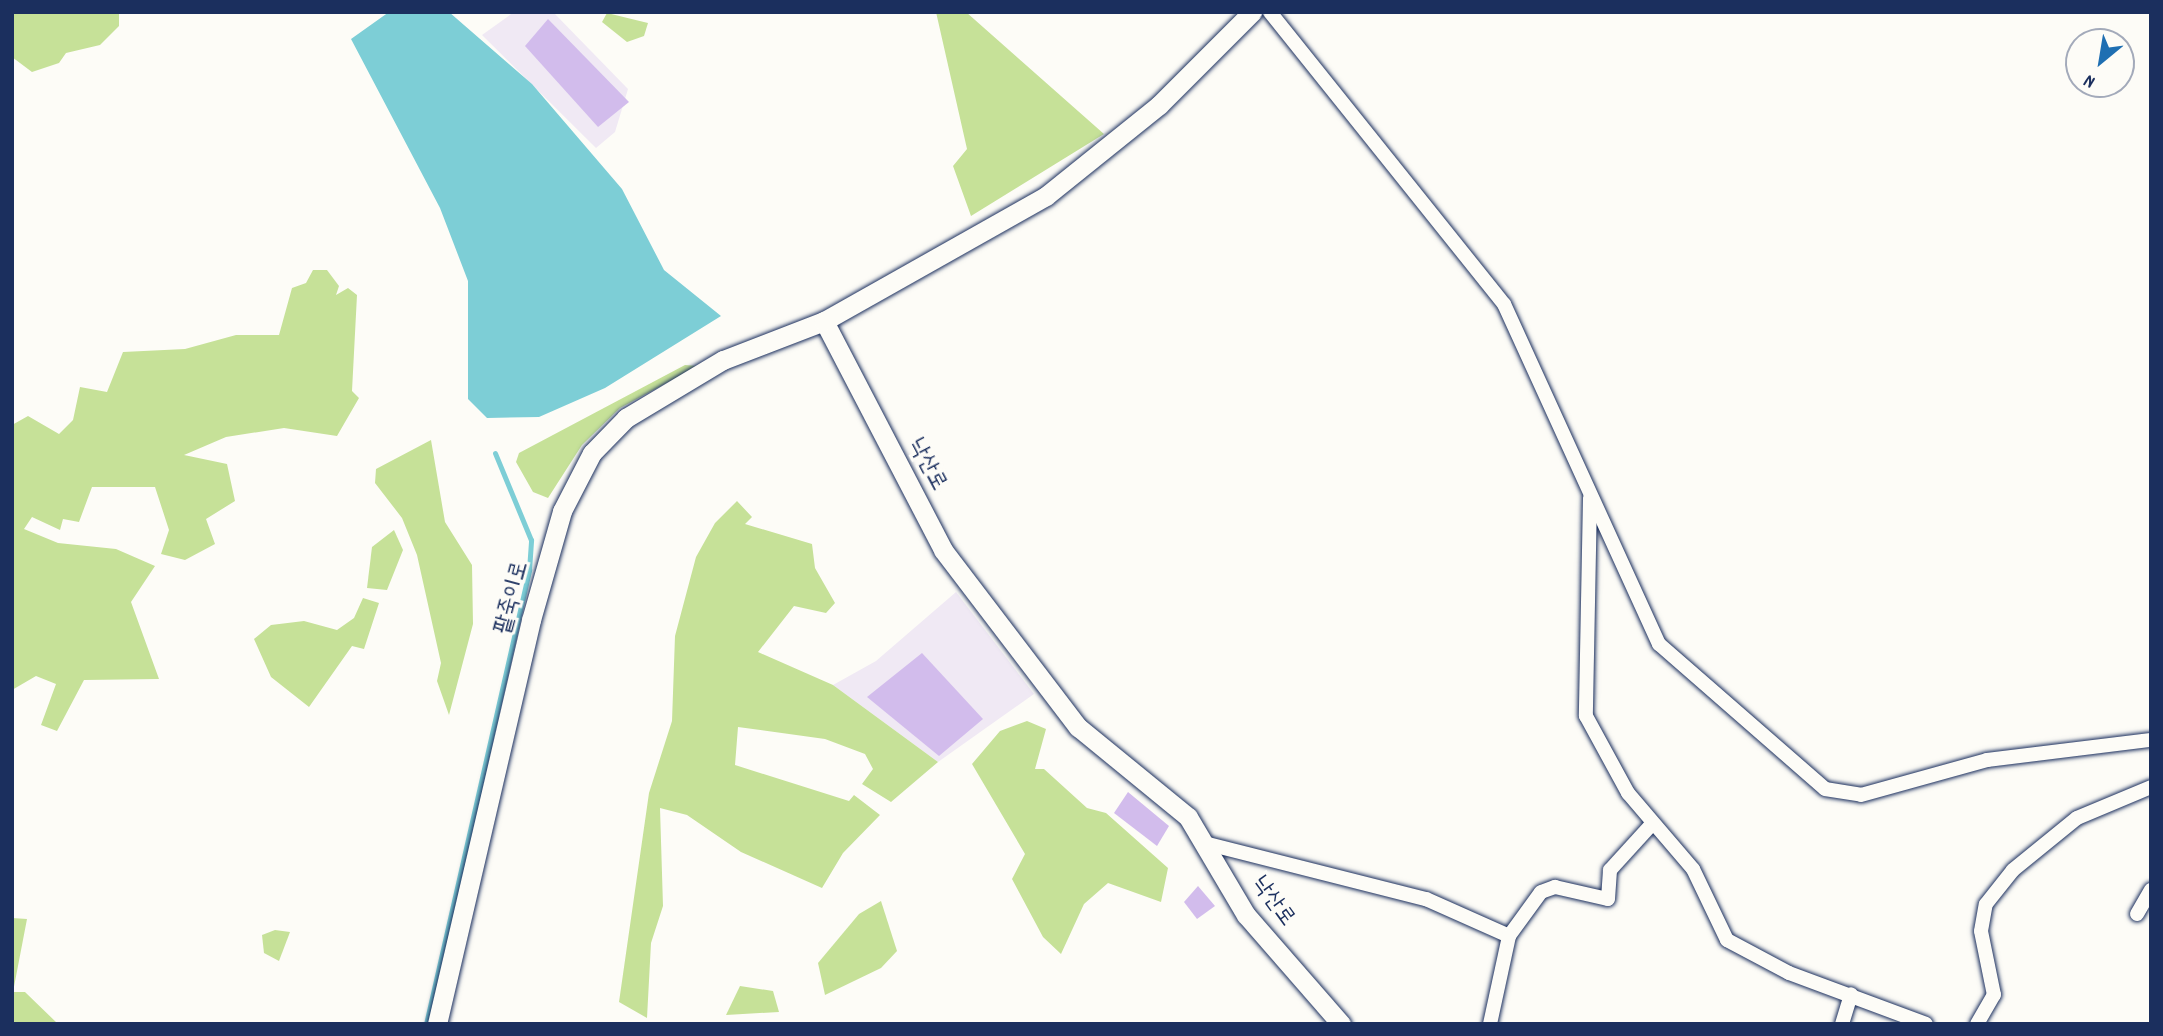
<!DOCTYPE html>
<html>
<head>
<meta charset="utf-8">
<style>
  body { margin:0 }
  #map { position:relative; width:2163px; height:1036px; overflow:hidden; background:#fdfcf7; font-family:Dekko,"Poor Story",sans-serif }
  div>[style] { position:absolute }
  .built>* { inset:0; background:#f0e9f4 }
  .green>* { inset:0; background:#c6e198 }
  .water>* { inset:0; background:#7dced6 }
  .stream>* { height:5px; margin:-2.5px; padding:0 2.5px; transform-origin:2.5px; border-radius:2.5px; background:#7dced6 }
  .building>* { inset:0; background:#d2bcec }
  .roads { filter:drop-shadow(0 0 2px #1b2f5e) drop-shadow(0 0 2px #1b2f5e) }
  .street>* { height:14px; margin:-7px; padding:0 7px; transform-origin:7px; border-radius:7px; background:#fdfcf7 }
  .secondary>* { height:19px; margin:-9.5px; padding:0 9.5px; transform-origin:9.5px; border-radius:9.5px; background:#fdfcf7 }
  span { translate:-50% -50%; white-space:nowrap; text-align:center; line-height:1.15; -webkit-text-stroke:6px #fdfcf7; paint-order:stroke }
  .street-label { font-size:23px; color:#1b2f5e }
  .frame { position:absolute; inset:0; border:14px solid #1b2f5e; pointer-events:none }
  .north { position:absolute; left:2065px; top:28px; width:70px; height:70px; box-sizing:border-box; background:#fdfcf7; border:2px solid #a3aaba; border-radius:50%; rotate:210deg; font-size:19px; font-weight:700; line-height:28px; text-align:center; color:#1b2f5e }
  .north::after { content:''; display:block; margin:auto; width:24px; height:32px; background:#1f6fb2; clip-path:polygon(50% 0,100% 100%,50% 72%,0 100%) }
</style>
</head>
<body>
<div id="map">
  <div class="built">
    <div style="clip-path:polygon(514px 12px,553px 12px,628px 89px,615px 132px,596px 148px,482px 35px)"></div>
    <div style="clip-path:polygon(956px 592px,1034px 694px,938px 762px,833px 685px,876px 661px)"></div>
  </div>
  <div class="green">
    <div style="clip-path:polygon(12px 12px,119px 12px,119px 26px,100px 45px,66px 53px,59px 63px,32px 72px,12px 57px)"></div>
    <div style="clip-path:polygon(936px 12px,966px 12px,1104px 134px,971px 216px,953px 166px,967px 149px)"></div>
    <div style="clip-path:polygon(607px 13px,648px 23px,644px 36px,627px 42px,602px 22px)"></div>
    <div style="clip-path:polygon(313px 270px,327px 270px,339px 286px,336px 295px,348px 288px,357px 295px,352px 391px,359px 398px,337px 436px,284px 428px,226px 437px,184px 455px,227px 464px,235px 501px,206px 519px,215px 544px,185px 560px,161px 554px,169px 530px,155px 487px,92px 487px,79px 522px,63px 519px,60px 530px,32px 517px,24px 529px,58px 543px,116px 549px,155px 566px,131px 602px,159px 679px,84px 680px,57px 731px,41px 725px,56px 684px,36px 676px,12px 690px,12px 425px,28px 416px,59px 434px,73px 420px,80px 387px,107px 392px,123px 352px,185px 349px,236px 335px,279px 335px,292px 288px,306px 283px)"></div>
    <div style="clip-path:polygon(685px 365px,698px 366px,620px 408px,582px 445px,548px 498px,533px 492px,516px 462px,519px 453px)"></div>
    <div style="clip-path:polygon(431px 440px,445px 522px,472px 565px,473px 624px,449px 715px,437px 681px,441px 663px,417px 555px,402px 518px,375px 483px,376px 469px)"></div>
    <div style="clip-path:polygon(737px 501px,752px 517px,745px 524px,812px 544px,815px 568px,835px 603px,826px 613px,794px 606px,758px 652px,833px 685px,938px 762px,891px 802px,862px 784px,873px 769px,865px 754px,825px 739px,738px 727px,735px 765px,849px 801px,854px 795px,880px 815px,843px 853px,822px 888px,741px 852px,687px 815px,660px 808px,663px 906px,651px 943px,647px 1018px,619px 1002px,649px 793px,672px 721px,675px 636px,696px 557px,715px 523px)"></div>
    <div style="clip-path:polygon(394px 530px,403px 550px,387px 590px,367px 588px,372px 547px)"></div>
    <div style="clip-path:polygon(363px 598px,379px 603px,364px 649px,352px 646px,309px 707px,271px 677px,254px 639px,271px 625px,304px 621px,337px 630px,354px 618px)"></div>
    <div style="clip-path:polygon(1027px 721px,1046px 729px,1035px 769px,1044px 769px,1087px 808px,1106px 813px,1168px 868px,1161px 902px,1108px 883px,1084px 904px,1061px 954px,1043px 937px,1012px 879px,1025px 854px,972px 764px,1000px 731px)"></div>
    <div style="clip-path:polygon(881px 901px,897px 951px,881px 968px,825px 995px,818px 963px,859px 914px)"></div>
    <div style="clip-path:polygon(12px 918px,27px 919px,13px 992px,25px 992px,58px 1024px,12px 1024px)"></div>
    <div style="clip-path:polygon(275px 930px,290px 932px,279px 961px,264px 953px,262px 935px)"></div>
    <div style="clip-path:polygon(740px 986px,773px 991px,779px 1012px,726px 1015px)"></div>
  </div>
  <div class="water">
    <div style="clip-path:polygon(389px 12px,449px 12px,532px 84px,622px 189px,664px 270px,721px 316px,605px 388px,539px 417px,487px 418px,468px 399px,468px 281px,440px 208px,351px 39px)"></div>
  </div>
  <div class="stream">
    <div style="left:426px;top:1024px;width:466px;rotate:-77.2deg"></div>
    <div style="left:529px;top:570px;width:30px;rotate:-86deg"></div>
    <div style="left:531px;top:540px;width:94px;rotate:-112.5deg"></div>
  </div>
  <div class="building">
    <div style="clip-path:polygon(548px 19px,629px 102px,598px 127px,525px 46px)"></div>
    <div style="clip-path:polygon(922px 653px,983px 719px,939px 756px,867px 697px)"></div>
    <div style="clip-path:polygon(1128px 792px,1169px 826px,1157px 846px,1114px 813px)"></div>
    <div style="clip-path:polygon(1198px 886px,1215px 906px,1197px 919px,1184px 902px)"></div>
  </div>
  <div class="roads">
    <div class="street">
      <div style="left:1270px;top:12px;width:374px;rotate:51.3deg"></div>
      <div style="left:1504px;top:304px;width:374px;rotate:65.5deg"></div>
      <div style="left:1659px;top:644px;width:220px;rotate:41.1deg"></div>
      <div style="left:1825px;top:789px;width:36px;rotate:9deg"></div>
      <div style="left:1861px;top:795px;width:131px;rotate:-15.5deg"></div>
      <div style="left:1987px;top:760px;width:165px;rotate:-7deg"></div>
      <div style="left:1590px;top:498px;width:218px;rotate:91.1deg"></div>
      <div style="left:1586px;top:716px;width:88px;rotate:61.4deg"></div>
      <div style="left:1628px;top:793px;width:100px;rotate:49.5deg"></div>
      <div style="left:1693px;top:869px;width:79px;rotate:64.4deg"></div>
      <div style="left:1727px;top:940px;width:70px;rotate:28deg"></div>
      <div style="left:1789px;top:973px;width:146px;rotate:20.4deg"></div>
      <div style="left:1204px;top:843px;width:229px;rotate:14.2deg"></div>
      <div style="left:1426px;top:899px;width:91px;rotate:24deg"></div>
      <div style="left:1509px;top:936px;width:54px;rotate:-54deg"></div>
      <div style="left:1541px;top:892px;width:15px;rotate:-20deg"></div>
      <div style="left:1555px;top:887px;width:54px;rotate:12.8deg"></div>
      <div style="left:1608px;top:899px;width:29px;rotate:-86deg"></div>
      <div style="left:1610px;top:870px;width:62px;rotate:-47.6deg"></div>
      <div style="left:2137px;top:914px;width:28px;rotate:-60deg"></div>
      <div style="left:1490px;top:1024px;width:90px;rotate:-77.8deg"></div>
      <div style="left:1842px;top:1024px;width:31px;rotate:-73deg"></div>
      <div style="left:1977px;top:1024px;width:34px;rotate:-60deg"></div>
      <div style="left:1994px;top:995px;width:65px;rotate:-101.5deg"></div>
      <div style="left:1981px;top:931px;width:27px;rotate:-80deg"></div>
      <div style="left:1986px;top:904px;width:43px;rotate:-51.5deg"></div>
      <div style="left:2013px;top:870px;width:82px;rotate:-39.1deg"></div>
      <div style="left:2077px;top:818px;width:80px;rotate:-22.7deg"></div>
    </div>
    <div class="secondary">
      <div style="left:824px;top:321px;width:258px;rotate:62.5deg"></div>
      <div style="left:943px;top:550px;width:223px;rotate:52.7deg"></div>
      <div style="left:1078px;top:727px;width:142px;rotate:39.3deg"></div>
      <div style="left:1188px;top:817px;width:114px;rotate:59.4deg"></div>
      <div style="left:1246px;top:915px;width:145px;rotate:48.9deg"></div>
      <div style="left:437px;top:1024px;width:415px;rotate:-76.9deg"></div>
      <div style="left:531px;top:620px;width:113px;rotate:-74.1deg"></div>
      <div style="left:562px;top:511px;width:65px;rotate:-62.7deg"></div>
      <div style="left:592px;top:453px;width:49px;rotate:-45.8deg"></div>
      <div style="left:626px;top:418px;width:113px;rotate:-30.9deg"></div>
      <div style="left:723px;top:360px;width:108px;rotate:-21.1deg"></div>
      <div style="left:824px;top:321px;width:255px;rotate:-29.4deg"></div>
      <div style="left:1046px;top:196px;width:145px;rotate:-38.8deg"></div>
      <div style="left:1159px;top:105px;width:132px;rotate:-45deg"></div>
    </div>
  </div>
  <div class="street-label">
    <span style="left:926px;top:465px;rotate:62deg">낙산로</span>
    <span style="left:513px;top:598px;rotate:-75deg">팥죽이로</span>
    <span style="left:1272px;top:902px;rotate:54deg">낙산로</span>
  </div>
  <div class="frame"></div>
  <div class="north">N</div>
</div>
</body>
</html>
